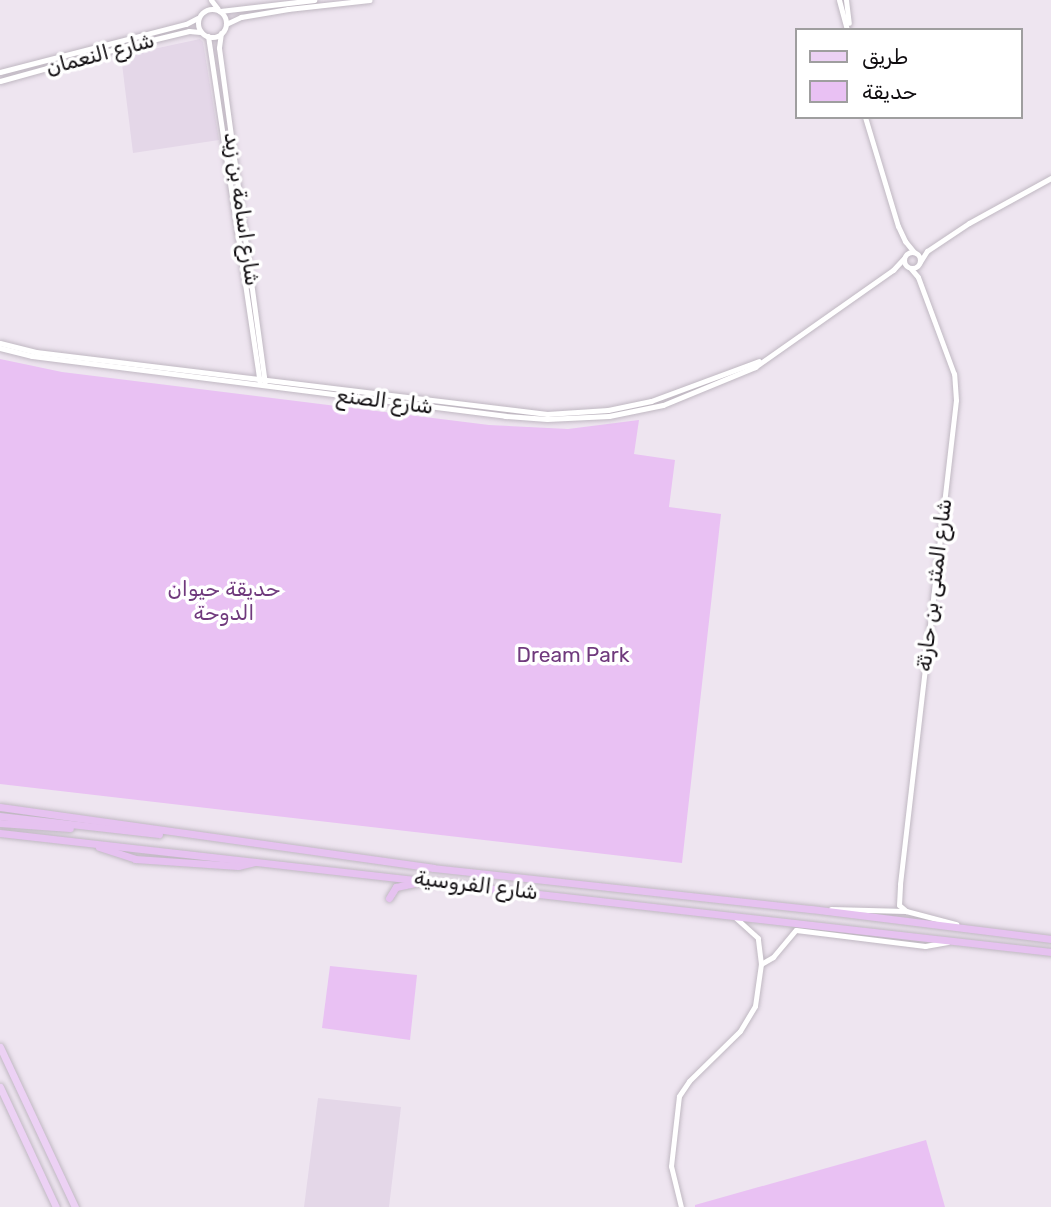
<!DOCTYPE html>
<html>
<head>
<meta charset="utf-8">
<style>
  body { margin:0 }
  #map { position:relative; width:1051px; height:1207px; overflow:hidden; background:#eee5f0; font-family:Rubik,"Noto Sans Arabic",sans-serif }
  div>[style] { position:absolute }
  .built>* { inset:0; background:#e4d7e8 }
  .green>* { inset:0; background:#e9c1f3 }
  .roads { filter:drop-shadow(0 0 2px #c0b8c2) drop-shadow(0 0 2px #c0b8c2) }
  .tertiary>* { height:5px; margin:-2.5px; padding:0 2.5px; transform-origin:2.5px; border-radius:2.5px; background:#fff }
  .tertiary>.ring { margin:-2.5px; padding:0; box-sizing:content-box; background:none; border:5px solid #fff; border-radius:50% }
  .primary>* { height:7px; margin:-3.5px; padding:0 3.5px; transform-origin:3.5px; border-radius:3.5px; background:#ecd1f4 }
  .trunk>* { height:7px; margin:-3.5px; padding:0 3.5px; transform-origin:3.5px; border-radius:3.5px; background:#e6c2f0 }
  span { translate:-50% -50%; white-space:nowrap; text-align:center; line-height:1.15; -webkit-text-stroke:7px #fff; paint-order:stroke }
  .street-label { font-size:21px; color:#100d10 }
  .park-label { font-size:21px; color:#703a7d }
  .legend { position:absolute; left:795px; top:28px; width:228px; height:91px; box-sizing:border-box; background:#fff; border:2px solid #9f9e9f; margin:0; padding:9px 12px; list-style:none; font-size:21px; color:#100d10 }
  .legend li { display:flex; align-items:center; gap:14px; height:35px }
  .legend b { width:35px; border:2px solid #9f9e9f }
</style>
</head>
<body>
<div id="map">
  <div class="built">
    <div style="clip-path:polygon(200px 39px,203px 42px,219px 140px,133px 153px,121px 56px)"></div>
    <div style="clip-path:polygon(318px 1098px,401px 1107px,389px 1207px,304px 1207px)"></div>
  </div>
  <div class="green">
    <div style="clip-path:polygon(0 359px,62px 372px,489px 425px,568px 429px,639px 420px,634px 454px,675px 460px,669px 507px,721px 514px,682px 863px,0 784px)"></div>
    <div style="clip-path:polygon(330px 966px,417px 975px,410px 1040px,322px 1028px)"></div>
    <div style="clip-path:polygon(926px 1140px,945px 1207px,695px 1207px,695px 1205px)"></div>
  </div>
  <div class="roads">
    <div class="tertiary">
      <div style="left:211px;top:0;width:11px;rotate:52deg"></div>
      <div style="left:839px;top:0;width:31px;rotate:75deg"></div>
      <div style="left:846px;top:0;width:23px;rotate:83deg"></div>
      <div class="ring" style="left:198px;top:9px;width:23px;height:23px"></div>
      <div style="left:220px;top:11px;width:95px;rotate:-6.7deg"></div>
      <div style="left:226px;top:24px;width:17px;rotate:-25deg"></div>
      <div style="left:241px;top:17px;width:48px;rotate:-9.7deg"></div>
      <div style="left:288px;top:9px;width:82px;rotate:-6.3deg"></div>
      <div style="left:221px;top:33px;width:15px;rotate:98deg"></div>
      <div style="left:219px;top:48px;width:337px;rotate:82.2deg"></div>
      <div style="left:208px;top:36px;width:350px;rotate:81.5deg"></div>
      <div style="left:0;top:72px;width:192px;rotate:-14.5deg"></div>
      <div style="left:186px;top:24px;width:13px;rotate:-27deg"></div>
      <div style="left:0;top:81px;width:128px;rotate:-15.5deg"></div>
      <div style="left:123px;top:47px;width:68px;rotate:-13.6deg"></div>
      <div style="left:189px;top:31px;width:11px;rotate:5deg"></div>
      <div style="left:865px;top:117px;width:114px;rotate:73.2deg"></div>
      <div style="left:898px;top:226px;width:17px;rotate:65deg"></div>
      <div style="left:905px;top:241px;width:14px;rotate:51deg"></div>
      <div class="ring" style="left:904px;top:252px;width:11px;height:11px"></div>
      <div style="left:920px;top:262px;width:13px;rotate:-58deg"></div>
      <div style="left:927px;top:251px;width:50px;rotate:-33.7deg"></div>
      <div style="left:969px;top:223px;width:94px;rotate:-28.8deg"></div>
      <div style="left:0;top:343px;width:37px;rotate:14deg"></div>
      <div style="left:36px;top:352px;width:515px;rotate:6.92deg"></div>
      <div style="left:547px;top:414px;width:61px;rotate:-3.8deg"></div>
      <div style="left:608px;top:410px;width:44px;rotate:-11.8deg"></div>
      <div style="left:651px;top:401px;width:115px;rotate:-20.3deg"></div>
      <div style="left:0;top:348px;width:33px;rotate:14deg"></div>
      <div style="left:32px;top:356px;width:477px;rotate:7.2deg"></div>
      <div style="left:505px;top:416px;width:42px;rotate:4.1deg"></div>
      <div style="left:547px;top:419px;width:62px;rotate:-2.8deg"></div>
      <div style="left:609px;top:416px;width:55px;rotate:-11.5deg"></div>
      <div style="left:663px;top:405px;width:100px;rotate:-22.4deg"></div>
      <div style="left:755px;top:367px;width:169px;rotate:-35.1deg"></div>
      <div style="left:893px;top:270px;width:16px;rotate:-47deg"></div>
      <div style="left:831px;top:909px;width:75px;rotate:1.5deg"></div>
      <div style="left:906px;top:911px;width:52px;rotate:14.6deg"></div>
      <div style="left:906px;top:911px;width:9px;rotate:-139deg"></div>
      <div style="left:899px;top:905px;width:21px;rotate:-87deg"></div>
      <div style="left:900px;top:884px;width:487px;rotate:-83.4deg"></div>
      <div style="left:956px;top:400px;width:26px;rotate:-94deg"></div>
      <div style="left:954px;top:374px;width:103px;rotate:-110.4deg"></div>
      <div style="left:918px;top:277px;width:11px;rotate:-131deg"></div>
      <div style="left:761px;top:964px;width:14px;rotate:-30deg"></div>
      <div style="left:773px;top:957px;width:35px;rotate:-50deg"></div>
      <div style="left:796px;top:930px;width:130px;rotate:7.1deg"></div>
      <div style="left:925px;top:946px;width:23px;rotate:-10deg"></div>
      <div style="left:681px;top:1207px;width:42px;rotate:-103.7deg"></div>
      <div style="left:671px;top:1166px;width:70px;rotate:-83.5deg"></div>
      <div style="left:679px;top:1096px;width:18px;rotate:-56deg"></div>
      <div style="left:689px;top:1081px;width:71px;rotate:-44.4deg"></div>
      <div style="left:740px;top:1031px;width:29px;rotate:-59deg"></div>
      <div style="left:755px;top:1006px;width:42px;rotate:-81.9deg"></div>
      <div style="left:761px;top:964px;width:26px;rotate:-97deg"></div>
      <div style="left:758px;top:938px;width:31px;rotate:-138deg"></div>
    </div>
    <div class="primary">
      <div style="left:0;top:1047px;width:177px;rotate:64.9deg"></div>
      <div style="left:0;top:1087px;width:132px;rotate:65deg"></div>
    </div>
    <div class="trunk">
      <div style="left:0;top:807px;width:437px;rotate:8deg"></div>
      <div style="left:433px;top:868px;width:380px;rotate:6.2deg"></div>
      <div style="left:811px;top:909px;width:242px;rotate:7.1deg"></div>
      <div style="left:0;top:816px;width:160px;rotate:6.5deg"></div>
      <div style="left:0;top:823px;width:70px;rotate:4.1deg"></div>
      <div style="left:0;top:833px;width:1058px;rotate:6.46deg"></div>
      <div style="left:99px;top:847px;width:38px;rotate:18deg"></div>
      <div style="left:135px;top:859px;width:103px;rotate:3.9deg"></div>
      <div style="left:238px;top:866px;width:17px;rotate:-13deg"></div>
      <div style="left:389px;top:898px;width:13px;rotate:-58deg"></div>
      <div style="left:396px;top:887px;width:30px;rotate:-12deg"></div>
    </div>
  </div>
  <div class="street-label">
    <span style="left:100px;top:54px;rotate:-15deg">شارع النعمان</span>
    <span style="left:242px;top:209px;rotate:82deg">شارع اسامة بن زيد</span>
    <span style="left:385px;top:401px;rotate:7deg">شارع الصنع</span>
    <span style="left:934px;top:585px;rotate:-83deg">شارع المثنى بن حارثة</span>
    <span style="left:476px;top:885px;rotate:7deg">شارع الفروسية</span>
  </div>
  <div class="park-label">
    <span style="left:224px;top:601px">حديقة حيوان<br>الدوحة</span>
    <span style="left:573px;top:655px">Dream Park</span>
  </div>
  <ul class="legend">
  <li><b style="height:9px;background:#ecd1f4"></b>طريق</li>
  <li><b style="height:19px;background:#e9c1f3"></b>حديقة</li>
  </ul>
</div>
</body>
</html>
